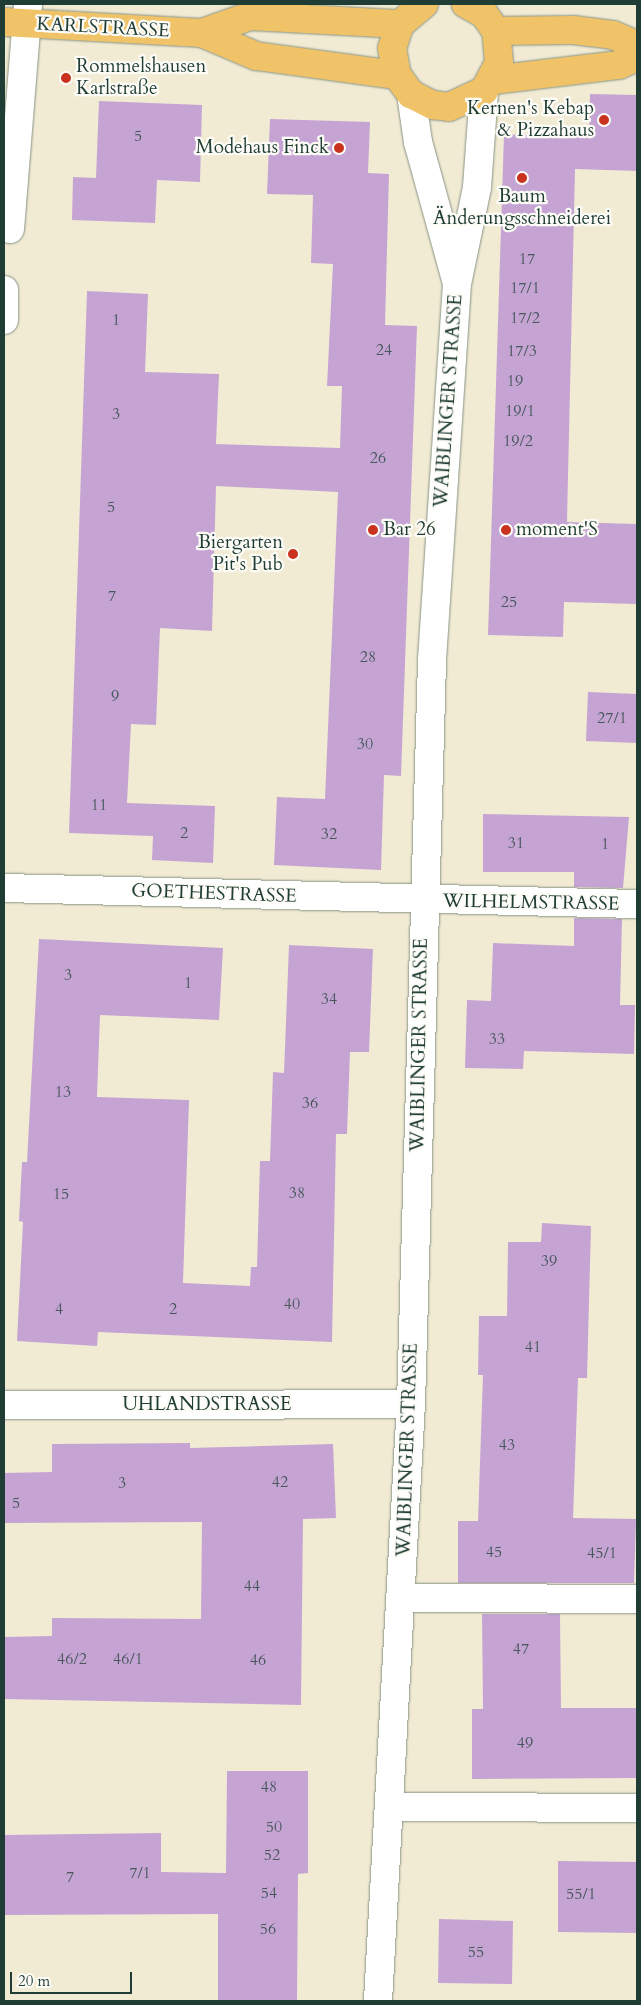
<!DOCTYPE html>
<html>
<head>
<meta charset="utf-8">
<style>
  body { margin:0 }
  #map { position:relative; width:641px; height:2005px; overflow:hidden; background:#f2ebd4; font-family:Cardo,serif }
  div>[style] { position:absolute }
  .building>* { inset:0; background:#c5a4d4 }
  .roads { filter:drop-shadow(0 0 1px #889484) drop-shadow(0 0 1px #889484) }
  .minor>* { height:28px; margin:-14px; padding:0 14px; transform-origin:14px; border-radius:14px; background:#fff }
  .major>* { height:28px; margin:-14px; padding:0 14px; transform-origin:14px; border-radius:14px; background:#f1c369 }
  .dots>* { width:14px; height:14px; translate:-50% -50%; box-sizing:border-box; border:2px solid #fdfcf7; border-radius:50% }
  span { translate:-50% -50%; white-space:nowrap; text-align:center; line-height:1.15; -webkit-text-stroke:4.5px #fdfcf7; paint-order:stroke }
  .number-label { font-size:16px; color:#48575c }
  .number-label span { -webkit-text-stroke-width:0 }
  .street-label { font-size:19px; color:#1f3d34 }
  .poi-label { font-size:19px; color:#1f3d34 }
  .left { translate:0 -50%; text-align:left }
  .right { translate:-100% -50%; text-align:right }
  .frame { position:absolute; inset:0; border:5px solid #1f3d34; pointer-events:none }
  .scale { position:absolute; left:10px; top:1972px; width:122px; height:22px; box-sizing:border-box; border:2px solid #1f3d34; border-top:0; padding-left:6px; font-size:15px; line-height:18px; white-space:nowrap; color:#1f3d34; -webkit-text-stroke:4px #fdfcf7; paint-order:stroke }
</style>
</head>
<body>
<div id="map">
  <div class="building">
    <div style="clip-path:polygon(590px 94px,637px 95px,637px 171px,575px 169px,567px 522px,637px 524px,637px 604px,564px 602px,563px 637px,488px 635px,504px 134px,589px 137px)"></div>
    <div style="clip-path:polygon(99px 101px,202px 105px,200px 182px,157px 180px,155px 223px,72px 220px,73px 177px,96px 178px)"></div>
    <div style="clip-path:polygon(270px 119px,370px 122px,368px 173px,389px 174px,385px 325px,417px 326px,401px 776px,384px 775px,381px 870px,274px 865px,277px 797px,325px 799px,338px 492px,216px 486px,212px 631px,160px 628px,156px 725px,131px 724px,127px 803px,215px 806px,213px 863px,152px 860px,153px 836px,69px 833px,87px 291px,148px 294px,145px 372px,219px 374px,216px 444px,340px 448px,342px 386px,327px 386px,333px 264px,311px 263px,313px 195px,267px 194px)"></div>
    <div style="clip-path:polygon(588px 692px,637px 694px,637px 743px,586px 741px)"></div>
    <div style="clip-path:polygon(483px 814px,629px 817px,623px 888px,574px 887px,574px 872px,483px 872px)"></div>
    <div style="clip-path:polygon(574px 918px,622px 919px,620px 1005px,635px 1005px,634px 1054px,524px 1051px,523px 1069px,465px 1068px,467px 1000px,491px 1001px,493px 943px,574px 946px)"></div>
    <div style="clip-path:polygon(39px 939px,223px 948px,219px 1020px,100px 1015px,97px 1097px,189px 1100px,183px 1283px,250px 1286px,251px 1267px,257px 1267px,260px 1161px,270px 1161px,273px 1072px,284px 1073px,289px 945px,373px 949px,369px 1052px,350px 1052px,347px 1134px,336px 1134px,332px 1342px,98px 1332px,97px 1346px,17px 1341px,23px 1222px,19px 1221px,22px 1162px,27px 1162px)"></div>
    <div style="clip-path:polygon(542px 1223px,591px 1226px,587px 1378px,578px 1378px,573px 1518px,636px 1519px,634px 1583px,458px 1583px,458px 1521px,478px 1521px,483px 1375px,478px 1375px,479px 1316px,507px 1316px,508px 1242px,541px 1242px)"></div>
    <div style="clip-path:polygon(190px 1443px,190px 1448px,333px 1444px,336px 1518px,303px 1519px,301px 1705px,4px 1699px,4px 1637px,52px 1636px,52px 1618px,201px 1619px,202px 1522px,4px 1523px,4px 1473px,52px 1472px,52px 1444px)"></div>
    <div style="clip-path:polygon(482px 1614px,560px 1614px,561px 1708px,637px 1708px,637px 1778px,472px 1779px,472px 1709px,483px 1709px)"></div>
    <div style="clip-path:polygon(227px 1771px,308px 1771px,308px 1873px,298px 1874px,297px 2001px,218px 2001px,218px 1914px,4px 1915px,4px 1835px,161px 1833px,161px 1872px,226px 1873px)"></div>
    <div style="clip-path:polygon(558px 1861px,637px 1862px,637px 1933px,558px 1932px)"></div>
    <div style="clip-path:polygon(439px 1919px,513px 1921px,512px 1984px,438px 1983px)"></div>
  </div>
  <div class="roads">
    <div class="minor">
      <div style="left:411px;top:94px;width:49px;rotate:81.7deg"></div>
      <div style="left:418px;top:142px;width:143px;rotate:74.6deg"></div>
      <div style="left:10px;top:229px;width:226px;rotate:-85.4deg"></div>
      <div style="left:4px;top:290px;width:30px;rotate:90deg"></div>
      <div style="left:4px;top:888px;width:633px;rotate:1.45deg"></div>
      <div style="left:4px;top:1405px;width:407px;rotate:-0.1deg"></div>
      <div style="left:401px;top:1598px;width:236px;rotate:0.2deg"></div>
      <div style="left:392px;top:1807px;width:245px;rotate:0.2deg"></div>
      <div style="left:378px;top:2001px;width:598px;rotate:-86.84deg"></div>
      <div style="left:411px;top:1404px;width:744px;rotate:-88.38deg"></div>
      <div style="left:432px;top:660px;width:377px;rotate:-86.2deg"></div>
      <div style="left:457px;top:284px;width:99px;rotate:-78.3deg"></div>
      <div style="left:477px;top:187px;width:96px;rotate:-85.8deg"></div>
    </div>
    <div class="major">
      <div style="left:424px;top:4px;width:31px;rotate:140deg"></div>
      <div style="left:400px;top:24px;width:25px;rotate:108deg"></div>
      <div style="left:392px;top:48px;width:27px;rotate:80deg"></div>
      <div style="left:397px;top:75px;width:24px;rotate:54deg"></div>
      <div style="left:411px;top:94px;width:25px;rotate:27deg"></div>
      <div style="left:433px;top:105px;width:16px;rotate:7deg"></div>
      <div style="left:449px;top:107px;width:38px;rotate:-25deg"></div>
      <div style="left:484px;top:91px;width:32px;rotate:-62deg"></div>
      <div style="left:499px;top:63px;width:32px;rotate:-95deg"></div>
      <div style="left:496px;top:31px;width:21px;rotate:-125deg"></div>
      <div style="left:484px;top:14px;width:21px;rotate:-151deg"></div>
      <div style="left:4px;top:22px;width:198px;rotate:3.2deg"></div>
      <div style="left:202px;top:33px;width:59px;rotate:23.1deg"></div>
      <div style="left:256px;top:56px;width:142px;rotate:7.7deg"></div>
      <div style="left:496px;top:31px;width:77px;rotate:-0.7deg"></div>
      <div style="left:573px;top:30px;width:40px;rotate:7.1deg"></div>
      <div style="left:613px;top:35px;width:26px;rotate:23deg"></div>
      <div style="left:202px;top:33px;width:51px;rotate:-19.5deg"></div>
      <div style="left:250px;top:16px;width:150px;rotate:3.1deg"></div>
      <div style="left:493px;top:80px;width:127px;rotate:-6.8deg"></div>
      <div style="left:619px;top:65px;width:20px;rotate:-24deg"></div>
    </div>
  </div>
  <div class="dots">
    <div style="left:66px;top:78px;background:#c8321e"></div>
    <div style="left:604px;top:120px;background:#c8321e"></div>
    <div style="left:339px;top:148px;background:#c8321e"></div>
    <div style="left:522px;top:178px;background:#c8321e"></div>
    <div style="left:373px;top:530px;background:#c8321e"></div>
    <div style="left:506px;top:530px;background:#c8321e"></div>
    <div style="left:293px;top:554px;background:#c8321e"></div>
  </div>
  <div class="number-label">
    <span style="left:138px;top:136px">5</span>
    <span style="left:527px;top:259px">17</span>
    <span style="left:525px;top:288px">17/1</span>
    <span style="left:525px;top:318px">17/2</span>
    <span style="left:116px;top:320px">1</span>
    <span style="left:384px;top:350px">24</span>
    <span style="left:522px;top:351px">17/3</span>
    <span style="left:515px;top:381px">19</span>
    <span style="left:520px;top:411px">19/1</span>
    <span style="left:116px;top:414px">3</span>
    <span style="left:518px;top:441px">19/2</span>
    <span style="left:378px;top:458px">26</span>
    <span style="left:111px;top:507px">5</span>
    <span style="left:112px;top:596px">7</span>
    <span style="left:509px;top:602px">25</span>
    <span style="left:368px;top:657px">28</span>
    <span style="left:115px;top:696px">9</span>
    <span style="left:612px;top:718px">27/1</span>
    <span style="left:365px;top:744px">30</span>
    <span style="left:99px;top:805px">11</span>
    <span style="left:184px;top:833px">2</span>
    <span style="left:329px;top:834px">32</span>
    <span style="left:516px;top:843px">31</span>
    <span style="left:605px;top:844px">1</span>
    <span style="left:68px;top:975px">3</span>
    <span style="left:188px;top:983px">1</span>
    <span style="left:329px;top:999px">34</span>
    <span style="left:497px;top:1039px">33</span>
    <span style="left:63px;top:1092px">13</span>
    <span style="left:310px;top:1103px">36</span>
    <span style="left:297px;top:1193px">38</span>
    <span style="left:61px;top:1194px">15</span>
    <span style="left:549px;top:1261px">39</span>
    <span style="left:292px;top:1304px">40</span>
    <span style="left:59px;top:1309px">4</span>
    <span style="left:173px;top:1309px">2</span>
    <span style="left:533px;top:1347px">41</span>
    <span style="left:507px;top:1445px">43</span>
    <span style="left:280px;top:1482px">42</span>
    <span style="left:122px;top:1483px">3</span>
    <span style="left:16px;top:1503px">5</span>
    <span style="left:494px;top:1552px">45</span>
    <span style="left:602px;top:1553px">45/1</span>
    <span style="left:252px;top:1586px">44</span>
    <span style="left:521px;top:1649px">47</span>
    <span style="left:72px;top:1659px">46/2</span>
    <span style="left:128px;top:1659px">46/1</span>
    <span style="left:258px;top:1660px">46</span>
    <span style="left:525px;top:1743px">49</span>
    <span style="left:269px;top:1787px">48</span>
    <span style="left:274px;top:1827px">50</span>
    <span style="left:272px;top:1855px">52</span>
    <span style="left:140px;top:1873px">7/1</span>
    <span style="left:70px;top:1877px">7</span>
    <span style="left:269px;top:1893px">54</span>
    <span style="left:581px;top:1894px">55/1</span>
    <span style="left:268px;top:1929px">56</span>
    <span style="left:476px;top:1952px">55</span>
  </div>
  <div class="street-label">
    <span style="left:103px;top:28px;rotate:3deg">KARLSTRASSE</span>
    <span style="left:449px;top:401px;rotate:-86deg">WAIBLINGER STRASSE</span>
    <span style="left:214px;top:894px;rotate:2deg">GOETHESTRASSE</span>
    <span style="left:531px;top:903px;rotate:1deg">WILHELMSTRASSE</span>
    <span style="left:420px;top:1045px;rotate:-89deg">WAIBLINGER STRASSE</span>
    <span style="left:207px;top:1405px">UHLANDSTRASSE</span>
    <span style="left:408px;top:1450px;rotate:-88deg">WAIBLINGER STRASSE</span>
  </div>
  <div class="poi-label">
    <span class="left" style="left:76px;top:78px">Rommelshausen<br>Karlstraße</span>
    <span class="right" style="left:594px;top:120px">Kernen's Kebap<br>&amp; Pizzahaus</span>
    <span class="right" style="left:329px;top:148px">Modehaus Finck</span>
    <span style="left:522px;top:208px">Baum<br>Änderungsschneiderei</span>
    <span class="left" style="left:383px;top:530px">Bar 26</span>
    <span class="left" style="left:516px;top:530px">moment'S</span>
    <span class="right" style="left:283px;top:554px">Biergarten<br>Pit's Pub</span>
  </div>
  <div class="frame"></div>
  <div class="scale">20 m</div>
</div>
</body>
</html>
